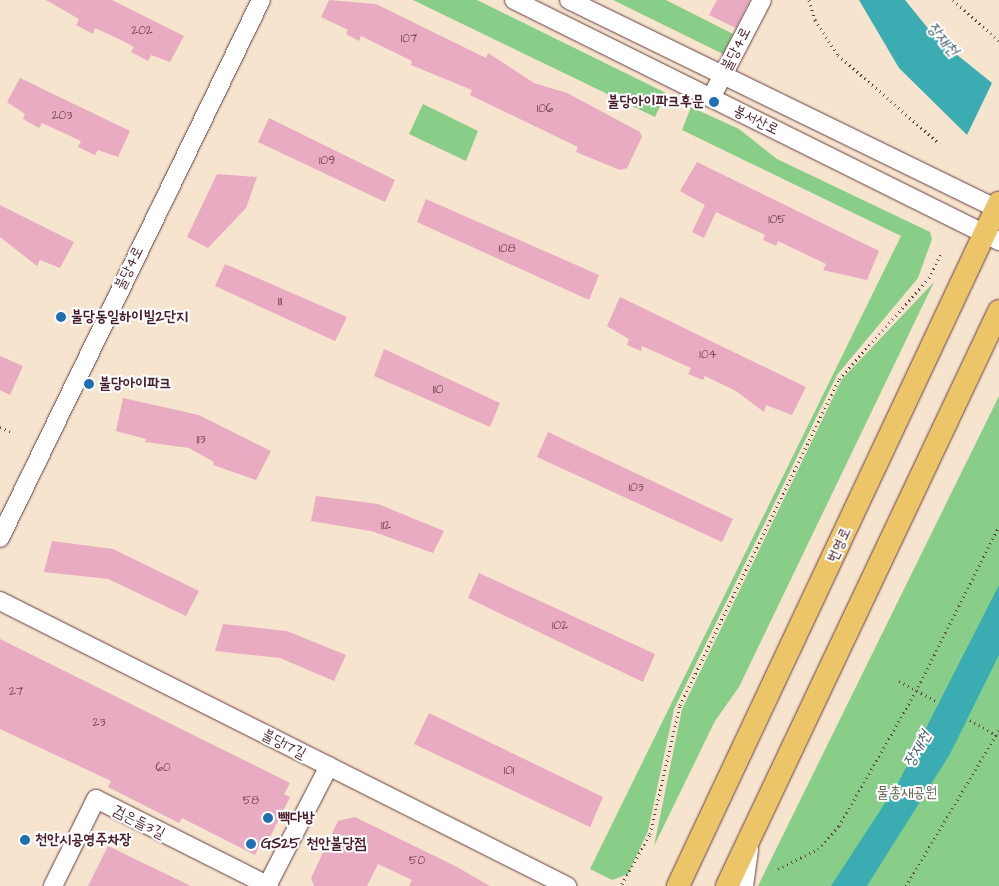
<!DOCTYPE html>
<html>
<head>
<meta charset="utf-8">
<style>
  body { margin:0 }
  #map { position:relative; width:999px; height:886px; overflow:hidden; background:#f6e4ce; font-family:"Architects Daughter","Poor Story",sans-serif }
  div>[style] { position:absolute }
  .green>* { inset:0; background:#89ce88 }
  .water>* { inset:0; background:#3aacb2 }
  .building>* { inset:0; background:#e8abc2 }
  .path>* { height:3px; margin-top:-1.5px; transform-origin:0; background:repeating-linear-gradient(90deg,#643d43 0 1px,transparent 0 5px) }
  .roads { filter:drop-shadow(0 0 1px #643d43) drop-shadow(0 0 1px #643d43) }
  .minor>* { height:18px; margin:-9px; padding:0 9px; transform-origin:9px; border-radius:9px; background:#fff }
  .major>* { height:22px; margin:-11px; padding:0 11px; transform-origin:11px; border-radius:11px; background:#edc569 }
  .dots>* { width:14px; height:14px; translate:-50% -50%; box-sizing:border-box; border:2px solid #fff; border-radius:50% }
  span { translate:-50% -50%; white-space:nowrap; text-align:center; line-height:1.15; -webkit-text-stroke:4px #fff; paint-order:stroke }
  .number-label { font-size:12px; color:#724251 }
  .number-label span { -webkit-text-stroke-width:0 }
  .street-label { font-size:15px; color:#4a1f2b }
  .poi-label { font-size:15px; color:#4a1f2b; font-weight:700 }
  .right { translate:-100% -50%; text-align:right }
  .left { translate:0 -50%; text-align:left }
  .park-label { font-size:15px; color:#605c4c }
  .water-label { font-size:16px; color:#435e68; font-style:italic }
</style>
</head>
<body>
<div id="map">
  <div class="green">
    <div style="clip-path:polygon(413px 0,477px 0,666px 93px,655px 117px)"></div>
    <div style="clip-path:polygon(613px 0,666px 0,733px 34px,723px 54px)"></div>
    <div style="clip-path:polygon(423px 104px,478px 131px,466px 161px,409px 134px)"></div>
    <div style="clip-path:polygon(691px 107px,739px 129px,777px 159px,930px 232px,932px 239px,918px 278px,837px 375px,674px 709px,648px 831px,628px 874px,612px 880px,590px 869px,901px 236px,682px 130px)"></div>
    <div style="clip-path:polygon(934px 282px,739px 687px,715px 721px,654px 846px,682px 709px,842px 379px)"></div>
    <div style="clip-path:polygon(999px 396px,999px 886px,758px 886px)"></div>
  </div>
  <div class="water">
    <div style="clip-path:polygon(859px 0,905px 0,935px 37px,992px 83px,967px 135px,899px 68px)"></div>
    <div style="clip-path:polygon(999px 585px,999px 655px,950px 754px,867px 886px,831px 886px,898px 783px)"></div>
  </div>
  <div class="building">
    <div style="clip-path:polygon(46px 0,112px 0,184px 36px,170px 62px,151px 55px,148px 61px,131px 52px,134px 47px,123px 41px,95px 28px,93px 34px,76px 25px,79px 19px)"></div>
    <div style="clip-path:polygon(329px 0,376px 4px,486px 58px,488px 53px,534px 83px,567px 93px,640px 132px,642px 137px,627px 168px,620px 170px,576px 152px,578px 147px,470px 95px,472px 90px,411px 65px,412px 61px,361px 36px,359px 41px,346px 34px,348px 30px,321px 17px)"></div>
    <div style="clip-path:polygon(717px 0,750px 0,736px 28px,709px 15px)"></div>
    <div style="clip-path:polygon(20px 78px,130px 131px,118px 157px,98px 150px,95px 155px,78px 147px,81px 141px,42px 123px,39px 128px,23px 119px,25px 114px,7px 102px)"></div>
    <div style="clip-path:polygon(269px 118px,395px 180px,385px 202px,258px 142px)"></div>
    <div style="clip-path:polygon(697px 162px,879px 251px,867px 280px,823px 270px,826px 264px,778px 241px,776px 246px,763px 240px,765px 235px,716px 212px,704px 238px,692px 232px,705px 205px,680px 191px)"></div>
    <div style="clip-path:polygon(217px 174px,257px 177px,246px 208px,208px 248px,187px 237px)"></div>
    <div style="clip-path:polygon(426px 199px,599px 275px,589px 300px,417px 222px)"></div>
    <div style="clip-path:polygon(0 205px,74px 242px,60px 268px,40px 260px,37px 266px,0 237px)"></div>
    <div style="clip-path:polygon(225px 264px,347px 317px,335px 341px,215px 286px)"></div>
    <div style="clip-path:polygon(620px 297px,806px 387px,792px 415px,766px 405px,764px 412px,736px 391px,705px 376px,703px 380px,688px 374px,691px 368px,642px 346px,641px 351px,627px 345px,629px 339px,607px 326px)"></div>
    <div style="clip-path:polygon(384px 349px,500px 403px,490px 427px,374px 376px)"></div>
    <div style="clip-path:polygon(0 356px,23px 366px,10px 395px,0 390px)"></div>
    <div style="clip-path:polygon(123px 398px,199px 415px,271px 451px,256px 480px,213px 465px,214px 462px,189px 448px,145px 442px,146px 439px,116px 431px)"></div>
    <div style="clip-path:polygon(548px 432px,733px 519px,722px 542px,537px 457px)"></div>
    <div style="clip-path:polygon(316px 496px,378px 504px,444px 531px,433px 553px,371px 531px,311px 521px)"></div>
    <div style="clip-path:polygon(52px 541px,113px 549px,199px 591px,186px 616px,108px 579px,44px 572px)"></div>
    <div style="clip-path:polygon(479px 573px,655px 654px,643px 682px,468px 598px)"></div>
    <div style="clip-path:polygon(223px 624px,287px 631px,346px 655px,334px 681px,280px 658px,215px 651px)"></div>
    <div style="clip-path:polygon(0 639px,290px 783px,284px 794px,290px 797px,266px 845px,261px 842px,255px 855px,182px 818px,179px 823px,108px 787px,111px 781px,0 729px)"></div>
    <div style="clip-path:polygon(429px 713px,603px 797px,590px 827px,414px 744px)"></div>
    <div style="clip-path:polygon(355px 817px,457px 867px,490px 886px,409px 886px,412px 880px,378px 864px,367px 886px,314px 886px,311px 878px,338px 821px)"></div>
    <div style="clip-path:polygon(108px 846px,191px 886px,88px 886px)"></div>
  </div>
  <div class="path">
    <div style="left:809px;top:0;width:21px;rotate:73deg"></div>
    <div style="left:815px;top:20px;width:42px;rotate:56.7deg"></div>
    <div style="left:838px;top:55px;width:135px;rotate:41.1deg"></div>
    <div style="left:953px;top:0;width:62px;rotate:41.7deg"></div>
    <div style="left:0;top:427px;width:12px;rotate:24deg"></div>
    <div style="left:899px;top:681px;width:44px;rotate:28.3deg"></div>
    <div style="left:970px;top:720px;width:34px;rotate:30deg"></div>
    <div style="left:778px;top:869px;width:45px;rotate:-26.6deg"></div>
    <div style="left:818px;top:849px;width:31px;rotate:-48deg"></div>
    <div style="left:839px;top:826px;width:155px;rotate:-60.3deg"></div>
    <div style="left:916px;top:691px;width:185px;rotate:-63.3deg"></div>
    <div style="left:622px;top:884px;width:57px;rotate:-60.8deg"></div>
    <div style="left:650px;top:834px;width:132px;rotate:-76.9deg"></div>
    <div style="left:680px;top:705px;width:363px;rotate:-64deg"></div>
    <div style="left:839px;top:379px;width:135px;rotate:-48.3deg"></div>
    <div style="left:929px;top:278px;width:28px;rotate:-64deg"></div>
    <div style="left:906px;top:886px;width:182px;rotate:-59.2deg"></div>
  </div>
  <div class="roads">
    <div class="minor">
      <div style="left:514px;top:0;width:542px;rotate:26.42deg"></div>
      <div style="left:569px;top:0;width:479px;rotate:26deg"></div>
      <div style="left:711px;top:98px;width:110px;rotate:-62.5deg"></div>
      <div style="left:0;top:538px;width:598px;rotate:-64.12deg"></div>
      <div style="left:0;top:601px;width:635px;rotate:26.69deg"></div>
      <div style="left:53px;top:886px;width:97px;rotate:-63.7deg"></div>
      <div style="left:96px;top:799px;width:194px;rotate:26.7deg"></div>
      <div style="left:267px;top:886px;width:135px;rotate:-62.7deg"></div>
      <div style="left:744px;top:886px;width:37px;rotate:-82deg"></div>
    </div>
    <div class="major">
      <div style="left:678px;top:886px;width:755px;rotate:-64.83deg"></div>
      <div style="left:727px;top:886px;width:636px;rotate:-64.68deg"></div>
    </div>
  </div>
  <div class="dots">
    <div style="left:714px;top:102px;background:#1f6fb2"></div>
    <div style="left:61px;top:317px;background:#1f6fb2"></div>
    <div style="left:89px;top:384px;background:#1f6fb2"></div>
    <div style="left:268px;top:818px;background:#1f6fb2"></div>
    <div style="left:25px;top:840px;background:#1f6fb2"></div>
    <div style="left:251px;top:844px;background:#1f6fb2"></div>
  </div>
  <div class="number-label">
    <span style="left:142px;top:31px">202</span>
    <span style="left:409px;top:39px">107</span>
    <span style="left:545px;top:109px">106</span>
    <span style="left:62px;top:116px">203</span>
    <span style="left:327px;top:161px">109</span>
    <span style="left:777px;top:220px">105</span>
    <span style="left:507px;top:249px">108</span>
    <span style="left:280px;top:302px">111</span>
    <span style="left:708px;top:355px">104</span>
    <span style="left:438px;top:390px">110</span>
    <span style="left:201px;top:440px">113</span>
    <span style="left:636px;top:488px">103</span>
    <span style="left:386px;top:526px">112</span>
    <span style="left:560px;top:626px">102</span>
    <span style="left:16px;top:692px">27</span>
    <span style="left:99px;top:723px">23</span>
    <span style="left:163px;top:768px">60</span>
    <span style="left:509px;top:771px">101</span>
    <span style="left:251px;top:801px">58</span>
    <span style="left:417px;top:861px">50</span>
  </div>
  <div class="street-label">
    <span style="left:736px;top:49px;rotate:-63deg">불당4로</span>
    <span style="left:756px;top:120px;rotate:26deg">봉서산로</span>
    <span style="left:129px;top:268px;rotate:-64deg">불당4로</span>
    <span style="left:839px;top:545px;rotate:-65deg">번영로</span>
    <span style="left:284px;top:744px;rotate:27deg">불당17길</span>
    <span style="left:139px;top:822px;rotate:27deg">검은들3길</span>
  </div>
  <div class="poi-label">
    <span class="right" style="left:704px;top:102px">불당아이파크후문</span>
    <span class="left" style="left:71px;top:317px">불당동일하이빌2단지</span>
    <span class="left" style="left:99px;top:384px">불당아이파크</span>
    <span class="left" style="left:278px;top:818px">빽다방</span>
    <span class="left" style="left:35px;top:840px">천안시공영주차장</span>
    <span class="left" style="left:261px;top:844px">GS25 천안불당점</span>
  </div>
  <div class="park-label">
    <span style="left:907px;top:793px">물총새공원</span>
  </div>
  <div class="water-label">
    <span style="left:943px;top:39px;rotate:49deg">장재천</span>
    <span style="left:917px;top:749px;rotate:-60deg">장재천</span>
  </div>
</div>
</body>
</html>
